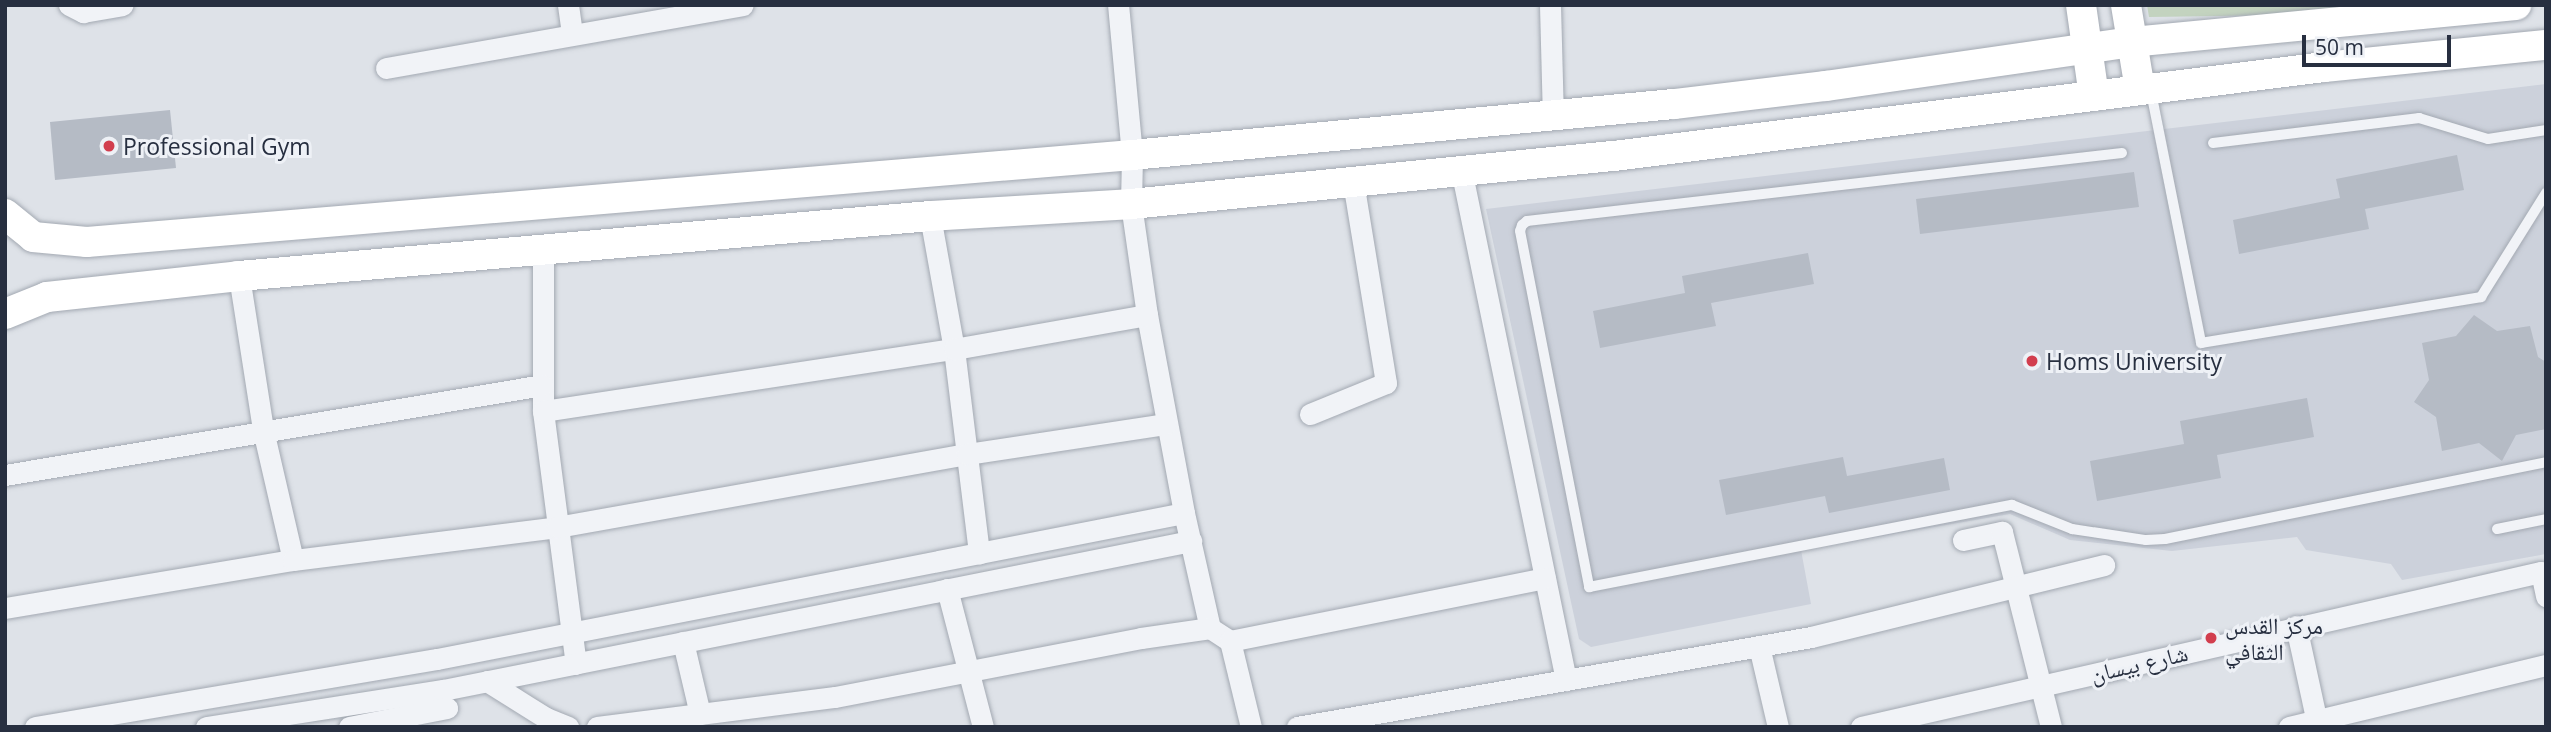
<!DOCTYPE html>
<html>
<head>
<meta charset="utf-8">
<style>
  body { margin:0 }
  #map { position:relative; width:2551px; height:732px; overflow:hidden; background:#dee2e8; font-family:"Open Sans","Noto Naskh Arabic",sans-serif }
  div>[style] { position:absolute }
  .built>* { inset:0; background:#ccd1db }
  .green>* { inset:0; background:#c3d3bf }
  .building>* { inset:0; background:#b5bbc5 }
  .roads { filter:drop-shadow(0 0 2px #a3a9b2) drop-shadow(0 0 2px #a3a9b2) }
  .service>* { height:10px; margin:-5px; padding:0 5px; transform-origin:5px; border-radius:5px; background:#f1f3f7 }
  .minor>* { height:21px; margin:-10.5px; padding:0 10.5px; transform-origin:10.5px; border-radius:10.5px; background:#f1f3f7 }
  .secondary>* { height:30px; margin:-15px; padding:0 15px; transform-origin:15px; border-radius:15px; background:#fff }
  .dots>* { width:19px; height:19px; translate:-50% -50%; box-sizing:border-box; border:4px solid #eef1f6; border-radius:50% }
  span { translate:-50% -50%; white-space:nowrap; text-align:center; line-height:1.15; -webkit-text-stroke:6px #eef1f6; paint-order:stroke }
  .poi-label { font-size:23px; color:#272f40 }
  .left { translate:0 -50%; text-align:left }
  .street-label { font-size:23px; color:#272f40 }
  .frame { position:absolute; inset:0; border:7px solid #272f40; pointer-events:none }
  .scale { position:absolute; left:2302px; top:35px; width:149px; height:32px; box-sizing:border-box; border:4px solid #272f40; border-top:0; padding-left:9px; font-size:21px; line-height:24px; white-space:nowrap; color:#272f40; -webkit-text-stroke:5px #eef1f6; paint-order:stroke }
</style>
</head>
<body>
<div id="map">
  <div class="built">
    <div style="clip-path:polygon(2546px 84px,2546px 554px,2402px 580px,2391px 564px,2306px 550px,2297px 537px,2172px 551px,2070px 540px,2010px 514px,1801px 550px,1811px 604px,1591px 647px,1579px 639px,1486px 209px)"></div>
  </div>
  <div class="green">
    <div style="clip-path:polygon(2147px 5px,2465px 5px,2432px 13px,2149px 17px)"></div>
  </div>
  <div class="building">
    <div style="clip-path:polygon(170px 110px,176px 168px,55px 180px,50px 122px)"></div>
    <div style="clip-path:polygon(2457px 155px,2464px 190px,2365px 209px,2369px 229px,2239px 254px,2233px 220px,2340px 198px,2336px 179px)"></div>
    <div style="clip-path:polygon(2134px 172px,2139px 207px,1920px 234px,1916px 199px)"></div>
    <div style="clip-path:polygon(1808px 253px,1814px 284px,1711px 303px,1716px 326px,1600px 348px,1593px 311px,1685px 293px,1682px 276px)"></div>
    <div style="clip-path:polygon(2474px 315px,2497px 331px,2530px 326px,2538px 357px,2546px 362px,2546px 429px,2516px 435px,2502px 461px,2479px 443px,2442px 451px,2436px 417px,2414px 402px,2429px 380px,2422px 343px,2456px 336px)"></div>
    <div style="clip-path:polygon(2307px 398px,2314px 437px,2217px 455px,2221px 478px,2097px 501px,2090px 461px,2184px 444px,2180px 421px)"></div>
    <div style="clip-path:polygon(1843px 457px,1847px 476px,1944px 458px,1950px 490px,1829px 513px,1825px 496px,1726px 515px,1719px 480px)"></div>
  </div>
  <div class="roads">
    <div class="service">
      <div style="left:2151px;top:92px;width:256px;rotate:78.7deg"></div>
      <div style="left:2201px;top:343px;width:284px;rotate:-9.3deg"></div>
      <div style="left:2481px;top:297px;width:123px;rotate:-58deg"></div>
      <div style="left:2213px;top:143px;width:208px;rotate:-6.9deg"></div>
      <div style="left:2419px;top:118px;width:72px;rotate:16.9deg"></div>
      <div style="left:2488px;top:139px;width:59px;rotate:-8.8deg"></div>
      <div style="left:2122px;top:153px;width:599px;rotate:173.48deg"></div>
      <div style="left:1527px;top:221px;width:6px;rotate:141deg"></div>
      <div style="left:1522px;top:225px;width:6px;rotate:108deg"></div>
      <div style="left:1520px;top:231px;width:363px;rotate:79deg"></div>
      <div style="left:1589px;top:587px;width:431px;rotate:-11deg"></div>
      <div style="left:2012px;top:505px;width:65px;rotate:21.8deg"></div>
      <div style="left:2072px;top:529px;width:75px;rotate:8.5deg"></div>
      <div style="left:2146px;top:540px;width:19px;rotate:-3deg"></div>
      <div style="left:2165px;top:539px;width:389px;rotate:-11.4deg"></div>
      <div style="left:2497px;top:529px;width:50px;rotate:-11.5deg"></div>
    </div>
    <div class="minor">
      <div style="left:69px;top:5px;width:16px;rotate:27deg"></div>
      <div style="left:83px;top:12px;width:40px;rotate:-10deg"></div>
      <div style="left:568px;top:5px;width:30px;rotate:82deg"></div>
      <div style="left:1550px;top:5px;width:111px;rotate:88.5deg"></div>
      <div style="left:386px;top:68px;width:362px;rotate:-10deg"></div>
      <div style="left:1461px;top:169px;width:522px;rotate:78.39deg"></div>
      <div style="left:930px;top:216px;width:135px;rotate:79.8deg"></div>
      <div style="left:954px;top:349px;width:206px;rotate:83deg"></div>
      <div style="left:543px;top:250px;width:161px;rotate:90deg"></div>
      <div style="left:543px;top:411px;width:255px;rotate:82.6deg"></div>
      <div style="left:239px;top:276px;width:156px;rotate:81.1deg"></div>
      <div style="left:263px;top:430px;width:133px;rotate:77deg"></div>
      <div style="left:1147px;top:315px;width:201px;rotate:79.4deg"></div>
      <div style="left:1184px;top:513px;width:118px;rotate:77.3deg"></div>
      <div style="left:543px;top:411px;width:416px;rotate:-8.6deg"></div>
      <div style="left:954px;top:349px;width:196px;rotate:-10deg"></div>
      <div style="left:1147px;top:315px;width:112px;rotate:-98.2deg"></div>
      <div style="left:1131px;top:204px;width:49px;rotate:-88.8deg"></div>
      <div style="left:1132px;top:155px;width:151px;rotate:-95.3deg"></div>
      <div style="left:1310px;top:414px;width:82px;rotate:-22.2deg"></div>
      <div style="left:1386px;top:383px;width:205px;rotate:-99.3deg"></div>
      <div style="left:5px;top:475px;width:545px;rotate:-9.5deg"></div>
      <div style="left:1963px;top:540px;width:40px;rotate:-12deg"></div>
      <div style="left:2002px;top:532px;width:201px;rotate:75.9deg"></div>
      <div style="left:947px;top:589px;width:143px;rotate:75.4deg"></div>
      <div style="left:5px;top:608px;width:292px;rotate:-9.5deg"></div>
      <div style="left:293px;top:560px;width:266px;rotate:-7.1deg"></div>
      <div style="left:557px;top:527px;width:416px;rotate:-10.1deg"></div>
      <div style="left:967px;top:454px;width:201px;rotate:-8.6deg"></div>
      <div style="left:2296px;top:626px;width:103px;rotate:77.7deg"></div>
      <div style="left:1230px;top:641px;width:89px;rotate:76.3deg"></div>
      <div style="left:683px;top:642px;width:74px;rotate:76.7deg"></div>
      <div style="left:1759px;top:646px;width:83px;rotate:76.8deg"></div>
      <div style="left:487px;top:681px;width:70px;rotate:32.1deg"></div>
      <div style="left:546px;top:718px;width:24px;rotate:22deg"></div>
      <div style="left:35px;top:727px;width:408px;rotate:-9.6deg"></div>
      <div style="left:437px;top:659px;width:761px;rotate:-11.06deg"></div>
      <div style="left:206px;top:727px;width:240px;rotate:-8.9deg"></div>
      <div style="left:443px;top:690px;width:763px;rotate:-11.27deg"></div>
      <div style="left:349px;top:727px;width:100px;rotate:-11deg"></div>
      <div style="left:597px;top:727px;width:240px;rotate:-7.2deg"></div>
      <div style="left:835px;top:697px;width:312px;rotate:-10.9deg"></div>
      <div style="left:1141px;top:638px;width:70px;rotate:-8.2deg"></div>
      <div style="left:1210px;top:628px;width:24px;rotate:33deg"></div>
      <div style="left:1230px;top:641px;width:321px;rotate:-11.3deg"></div>
      <div style="left:1297px;top:727px;width:522px;rotate:-9.93deg"></div>
      <div style="left:1811px;top:637px;width:302px;rotate:-13.8deg"></div>
      <div style="left:1861px;top:727px;width:697px;rotate:-12.84deg"></div>
      <div style="left:2541px;top:572px;width:25px;rotate:78deg"></div>
      <div style="left:2289px;top:727px;width:264px;rotate:-13.6deg"></div>
    </div>
    <div class="secondary">
      <div style="left:2081px;top:5px;width:92px;rotate:81.9deg"></div>
      <div style="left:2126px;top:5px;width:86px;rotate:80.6deg"></div>
      <div style="left:5px;top:214px;width:36px;rotate:39deg"></div>
      <div style="left:33px;top:237px;width:54px;rotate:5.3deg"></div>
      <div style="left:87px;top:242px;width:1049px;rotate:-4.76deg"></div>
      <div style="left:1132px;top:155px;width:544px;rotate:-5.38deg"></div>
      <div style="left:1674px;top:104px;width:153px;rotate:-6.8deg"></div>
      <div style="left:1826px;top:86px;width:309px;rotate:-8.2deg"></div>
      <div style="left:2132px;top:42px;width:386px;rotate:-5.5deg"></div>
      <div style="left:5px;top:314px;width:45px;rotate:-22deg"></div>
      <div style="left:47px;top:297px;width:193px;rotate:-6.2deg"></div>
      <div style="left:239px;top:276px;width:694px;rotate:-4.96deg"></div>
      <div style="left:930px;top:216px;width:201px;rotate:-3.4deg"></div>
      <div style="left:1131px;top:204px;width:485px;rotate:-5.7deg"></div>
      <div style="left:1614px;top:156px;width:716px;rotate:-7.14deg"></div>
      <div style="left:2324px;top:67px;width:223px;rotate:-5.7deg"></div>
    </div>
  </div>
  <div class="dots">
    <div style="left:109px;top:146px;background:#d23e4e"></div>
    <div style="left:2032px;top:361px;background:#d23e4e"></div>
    <div style="left:2211px;top:638px;background:#d23e4e"></div>
  </div>
  <div class="poi-label">
    <span class="left" style="left:123px;top:146px">Professional Gym</span>
    <span class="left" style="left:2046px;top:361px">Homs University</span>
    <span class="left" style="left:2225px;top:638px">مركز القدس<br>الثقافي</span>
  </div>
  <div class="street-label">
    <span style="left:2139px;top:663px;rotate:-13deg">شارع بيسان</span>
  </div>
  <div class="frame"></div>
  <div class="scale">50 m</div>
</div>
</body>
</html>
